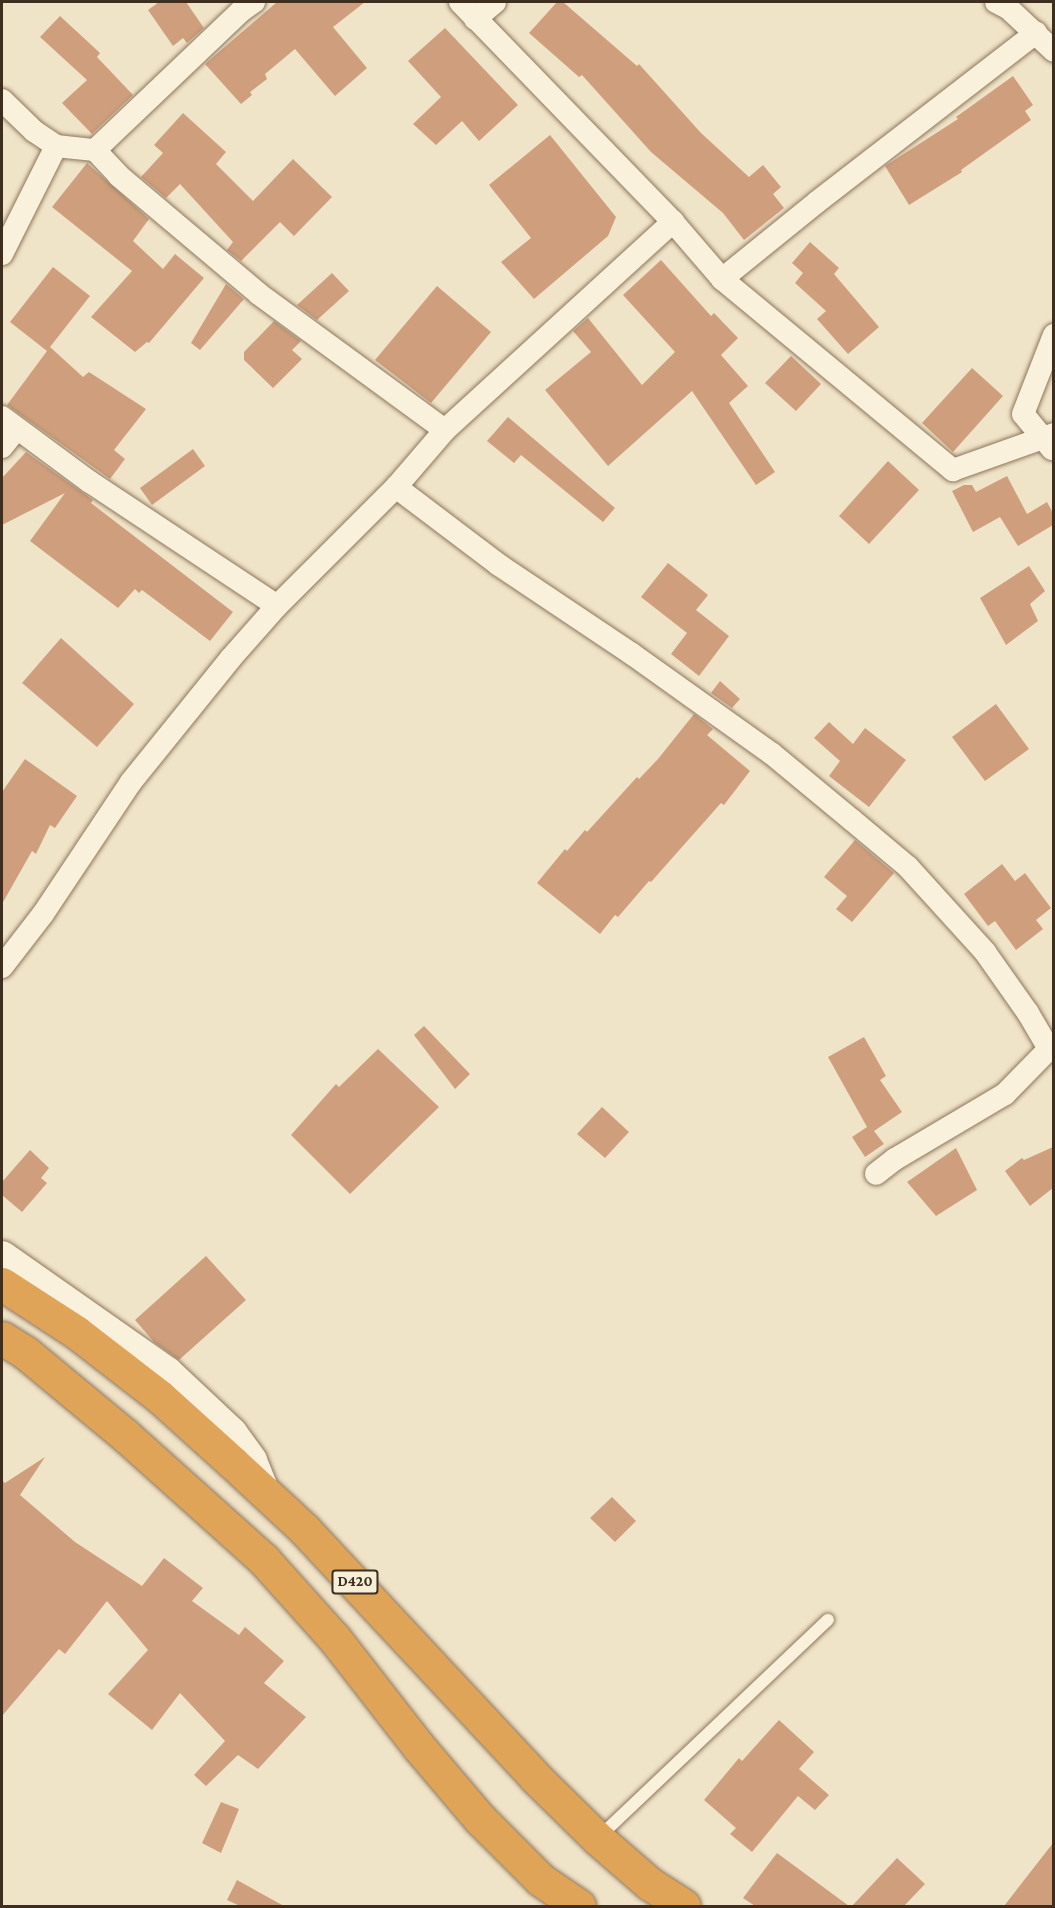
<!DOCTYPE html>
<html>
<head>
<meta charset="utf-8">
<style>
  body { margin:0 }
  #map { position:relative; width:1055px; height:1908px; overflow:hidden; background:#f0e4c8; font-family:"Crimson Pro",serif }
  div>[style] { position:absolute }
  .building>* { inset:0; background:#cf9f7d }
  .roads { filter:drop-shadow(0 0 2px #8d765c) drop-shadow(0 0 2px #8d765c) }
  .lane>* { height:12px; margin:-6px; padding:0 6px; transform-origin:6px; border-radius:6px; background:#faf1dc }
  .street>* { height:22px; margin:-11px; padding:0 11px; transform-origin:11px; border-radius:11px; background:#faf1dc }
  .secondary>* { height:32px; margin:-16px; padding:0 16px; transform-origin:16px; border-radius:16px; background:#faf1dc }
  .highway>* { height:33px; margin:-16.5px; padding:0 16.5px; transform-origin:16.5px; border-radius:16.5px; background:#e0a458 }
  span { translate:-50% -50%; white-space:nowrap; text-align:center; line-height:1.15; -webkit-text-stroke:5px #f7eed8; paint-order:stroke }
  .shield-label span { padding:2px 4px; background:#f7eed8; border:2px solid; border-radius:4px; -webkit-text-stroke-width:0 }
  .shield-label { font-size:15px; color:#3d2e20; font-weight:700 }
  .frame { position:absolute; inset:0; border:3px solid #3d2e20; pointer-events:none }
</style>
</head>
<body>
<div id="map">
  <div class="building">
    <div style="clip-path:polygon(159px 2px,186px 2px,204px 28px,187px 43px,183px 38px,173px 46px,148px 10px)"></div>
    <div style="clip-path:polygon(277px 2px,365px 2px,333px 27px,367px 68px,335px 96px,295px 49px,265px 74px,267px 79px,250px 92px,252px 95px,241px 104px,205px 64px)"></div>
    <div style="clip-path:polygon(557px 2px,563px 2px,637px 66px,639px 64px,701px 133px,749px 177px,763px 165px,781px 187px,773px 194px,784px 208px,744px 240px,723px 213px,651px 152px,582px 75px,579px 77px,529px 33px)"></div>
    <div style="clip-path:polygon(60px 16px,100px 53px,97px 57px,133px 95px,92px 134px,62px 103px,87px 80px,40px 37px)"></div>
    <div style="clip-path:polygon(445px 28px,518px 105px,479px 141px,462px 121px,436px 145px,413px 124px,441px 97px,408px 61px)"></div>
    <div style="clip-path:polygon(1013px 76px,1033px 105px,1025px 111px,1031px 120px,961px 170px,962px 172px,909px 205px,885px 166px,958px 119px,956px 117px)"></div>
    <div style="clip-path:polygon(183px 113px,226px 152px,216px 164px,253px 201px,293px 159px,332px 197px,294px 236px,280px 222px,241px 261px,227px 250px,233px 242px,180px 184px,166px 198px,141px 177px,163px 153px,154px 145px)"></div>
    <div style="clip-path:polygon(550px 135px,616px 217px,608px 236px,534px 299px,501px 262px,531px 238px,489px 185px)"></div>
    <div style="clip-path:polygon(87px 163px,149px 219px,133px 241px,163px 269px,175px 254px,204px 278px,149px 343px,147px 342px,135px 352px,91px 317px,132px 271px,52px 207px)"></div>
    <div style="clip-path:polygon(810px 242px,839px 268px,834px 274px,879px 327px,848px 354px,817px 319px,826px 311px,795px 283px,803px 273px,792px 263px)"></div>
    <div style="clip-path:polygon(661px 260px,711px 316px,714px 313px,738px 338px,721px 355px,748px 386px,729px 403px,775px 472px,756px 485px,692px 391px,608px 466px,545px 390px,591px 352px,573px 331px,588px 318px,642px 385px,675px 352px,623px 295px)"></div>
    <div style="clip-path:polygon(53px 267px,90px 296px,50px 347px,83px 377px,89px 372px,146px 409px,114px 450px,125px 459px,110px 479px,7px 405px,47px 351px,10px 322px)"></div>
    <div style="clip-path:polygon(332px 273px,349px 291px,317px 320px,297px 305px)"></div>
    <div style="clip-path:polygon(226px 284px,244px 299px,200px 350px,191px 343px)"></div>
    <div style="clip-path:polygon(437px 286px,491px 332px,431px 403px,375px 360px)"></div>
    <div style="clip-path:polygon(274px 321px,301px 341px,292px 350px,302px 359px,273px 388px,244px 360px,244px 352px)"></div>
    <div style="clip-path:polygon(791px 356px,821px 384px,796px 411px,765px 383px)"></div>
    <div style="clip-path:polygon(972px 368px,1003px 396px,953px 452px,922px 423px)"></div>
    <div style="clip-path:polygon(508px 417px,615px 508px,603px 522px,521px 455px,514px 463px,487px 441px)"></div>
    <div style="clip-path:polygon(193px 449px,205px 466px,152px 505px,140px 488px)"></div>
    <div style="clip-path:polygon(26px 452px,93px 500px,91px 503px,233px 612px,210px 641px,142px 590px,139px 593px,135px 589px,118px 608px,30px 541px,65px 493px,2px 525px,2px 478px)"></div>
    <div style="clip-path:polygon(888px 461px,919px 490px,869px 544px,839px 516px)"></div>
    <div style="clip-path:polygon(1007px 476px,1027px 514px,1047px 502px,1053px 513px,1053px 525px,1018px 546px,1000px 517px,973px 532px,952px 491px,964px 485px,972px 485px,976px 492px)"></div>
    <div style="clip-path:polygon(668px 563px,708px 595px,696px 610px,729px 636px,699px 676px,671px 654px,687px 633px,641px 597px)"></div>
    <div style="clip-path:polygon(1029px 566px,1045px 591px,1030px 604px,1038px 621px,1006px 645px,980px 598px)"></div>
    <div style="clip-path:polygon(61px 638px,134px 704px,97px 747px,22px 683px)"></div>
    <div style="clip-path:polygon(720px 681px,740px 699px,732px 708px,711px 693px)"></div>
    <div style="clip-path:polygon(996px 704px,1029px 749px,985px 781px,952px 737px)"></div>
    <div style="clip-path:polygon(694px 714px,713px 729px,707px 735px,750px 771px,724px 805px,721px 803px,651px 882px,649px 881px,618px 917px,615px 915px,600px 934px,537px 883px,565px 849px,567px 851px,585px 830px,587px 832px,637px 777px,639px 779px,658px 759px)"></div>
    <div style="clip-path:polygon(829px 722px,853px 744px,865px 728px,906px 760px,869px 807px,829px 776px,840px 761px,814px 738px)"></div>
    <div style="clip-path:polygon(25px 759px,77px 796px,55px 828px,50px 825px,36px 854px,32px 851px,2px 904px,2px 792px)"></div>
    <div style="clip-path:polygon(855px 840px,894px 873px,852px 922px,836px 909px,847px 896px,824px 877px)"></div>
    <div style="clip-path:polygon(1002px 864px,1015px 881px,1025px 873px,1051px 908px,1036px 920px,1043px 929px,1016px 950px,995px 921px,988px 926px,964px 894px)"></div>
    <div style="clip-path:polygon(424px 1026px,470px 1074px,455px 1089px,414px 1035px)"></div>
    <div style="clip-path:polygon(864px 1037px,886px 1076px,880px 1080px,902px 1112px,874px 1131px,884px 1144px,865px 1157px,852px 1137px,867px 1127px,828px 1057px)"></div>
    <div style="clip-path:polygon(378px 1049px,439px 1107px,350px 1194px,291px 1135px,336px 1084px,339px 1087px)"></div>
    <div style="clip-path:polygon(602px 1107px,629px 1132px,605px 1158px,577px 1134px)"></div>
    <div style="clip-path:polygon(1053px 1147px,1053px 1188px,1030px 1206px,1005px 1171px,1022px 1158px,1024px 1160px)"></div>
    <div style="clip-path:polygon(956px 1148px,977px 1190px,936px 1216px,907px 1182px)"></div>
    <div style="clip-path:polygon(30px 1150px,49px 1168px,41px 1178px,47px 1183px,22px 1212px,2px 1195px,2px 1182px)"></div>
    <div style="clip-path:polygon(206px 1256px,246px 1300px,179px 1360px,154px 1342px,135px 1320px)"></div>
    <div style="clip-path:polygon(45px 1457px,20px 1495px,75px 1542px,142px 1586px,164px 1558px,203px 1588px,192px 1601px,239px 1635px,245px 1627px,284px 1661px,264px 1683px,306px 1717px,258px 1769px,238px 1755px,206px 1786px,194px 1775px,225px 1741px,180px 1693px,152px 1730px,108px 1694px,148px 1650px,107px 1601px,65px 1654px,59px 1649px,2px 1716px,2px 1480px,5px 1483px)"></div>
    <div style="clip-path:polygon(612px 1497px,636px 1521px,615px 1542px,590px 1518px)"></div>
    <div style="clip-path:polygon(779px 1720px,814px 1752px,799px 1769px,829px 1795px,815px 1810px,798px 1796px,752px 1852px,730px 1834px,736px 1828px,704px 1800px,739px 1758px,742px 1761px)"></div>
    <div style="clip-path:polygon(221px 1802px,239px 1809px,221px 1853px,202px 1843px)"></div>
    <div style="clip-path:polygon(1053px 1843px,1053px 1906px,1004px 1906px)"></div>
    <div style="clip-path:polygon(777px 1853px,849px 1906px,755px 1906px,743px 1898px)"></div>
    <div style="clip-path:polygon(897px 1858px,925px 1884px,904px 1906px,852px 1906px)"></div>
    <div style="clip-path:polygon(237px 1880px,284px 1906px,240px 1906px,227px 1900px)"></div>
  </div>
  <div class="roads">
    <div class="lane">
      <div style="left:598px;top:1838px;width:317px;rotate:-43.5deg"></div>
    </div>
    <div class="street">
      <div style="left:460px;top:2px;width:306px;rotate:45.9deg"></div>
      <div style="left:673px;top:222px;width:75px;rotate:49.3deg"></div>
      <div style="left:722px;top:279px;width:300px;rotate:39.6deg"></div>
      <div style="left:953px;top:470px;width:107px;rotate:-19.6deg"></div>
      <div style="left:996px;top:2px;width:13px;rotate:27deg"></div>
      <div style="left:1008px;top:8px;width:63px;rotate:43.1deg"></div>
      <div style="left:475px;top:19px;width:26px;rotate:-40deg"></div>
      <div style="left:2px;top:100px;width:45px;rotate:44.1deg"></div>
      <div style="left:34px;top:131px;width:27px;rotate:34deg"></div>
      <div style="left:56px;top:146px;width:39px;rotate:6deg"></div>
      <div style="left:95px;top:150px;width:202px;rotate:-43.6deg"></div>
      <div style="left:241px;top:11px;width:16px;rotate:-35deg"></div>
      <div style="left:95px;top:150px;width:35px;rotate:47deg"></div>
      <div style="left:119px;top:176px;width:183px;rotate:40.1deg"></div>
      <div style="left:259px;top:294px;width:230px;rotate:36.2deg"></div>
      <div style="left:2px;top:254px;width:121px;rotate:-63.4deg"></div>
      <div style="left:722px;top:279px;width:122px;rotate:-39deg"></div>
      <div style="left:817px;top:202px;width:277px;rotate:-37.7deg"></div>
      <div style="left:2px;top:417px;width:109px;rotate:36.5deg"></div>
      <div style="left:90px;top:482px;width:224px;rotate:33.5deg"></div>
      <div style="left:2px;top:447px;width:22px;rotate:-51deg"></div>
      <div style="left:1052px;top:449px;width:45px;rotate:-129.6deg"></div>
      <div style="left:1023px;top:414px;width:85px;rotate:-68.6deg"></div>
      <div style="left:396px;top:487px;width:129px;rotate:37.1deg"></div>
      <div style="left:499px;top:565px;width:160px;rotate:33.8deg"></div>
      <div style="left:632px;top:654px;width:171px;rotate:35.5deg"></div>
      <div style="left:771px;top:753px;width:105px;rotate:39.6deg"></div>
      <div style="left:852px;top:820px;width:73px;rotate:40deg"></div>
      <div style="left:908px;top:867px;width:115px;rotate:47.8deg"></div>
      <div style="left:985px;top:952px;width:75px;rotate:54.8deg"></div>
      <div style="left:1028px;top:1013px;width:42px;rotate:59.7deg"></div>
      <div style="left:1049px;top:1049px;width:63px;rotate:134.4deg"></div>
      <div style="left:1005px;top:1094px;width:128px;rotate:149.4deg"></div>
      <div style="left:895px;top:1159px;width:24px;rotate:142deg"></div>
      <div style="left:2px;top:967px;width:67px;rotate:-52.3deg"></div>
      <div style="left:43px;top:914px;width:159px;rotate:-56.3deg"></div>
      <div style="left:131px;top:782px;width:159px;rotate:-51.1deg"></div>
      <div style="left:231px;top:658px;width:69px;rotate:-48.5deg"></div>
      <div style="left:277px;top:606px;width:168px;rotate:-45deg"></div>
      <div style="left:396px;top:487px;width:75px;rotate:-49.3deg"></div>
      <div style="left:445px;top:430px;width:309px;rotate:-42.4deg"></div>
    </div>
    <div class="secondary">
      <div style="left:2px;top:1257px;width:202px;rotate:35.1deg"></div>
      <div style="left:167px;top:1373px;width:88px;rotate:43.2deg"></div>
      <div style="left:231px;top:1433px;width:34px;rotate:54deg"></div>
      <div style="left:251px;top:1461px;width:29px;rotate:68deg"></div>
    </div>
    <div class="highway">
      <div style="left:2px;top:1284px;width:88px;rotate:33deg"></div>
      <div style="left:76px;top:1332px;width:106px;rotate:37.7deg"></div>
      <div style="left:160px;top:1397px;width:98px;rotate:42.1deg"></div>
      <div style="left:233px;top:1463px;width:98px;rotate:42.9deg"></div>
      <div style="left:305px;top:1530px;width:338px;rotate:47deg"></div>
      <div style="left:535px;top:1777px;width:87px;rotate:44.5deg"></div>
      <div style="left:597px;top:1838px;width:70px;rotate:41deg"></div>
      <div style="left:650px;top:1884px;width:40px;rotate:32.9deg"></div>
      <div style="left:2px;top:1338px;width:28px;rotate:32deg"></div>
      <div style="left:26px;top:1353px;width:130px;rotate:39.7deg"></div>
      <div style="left:126px;top:1436px;width:186px;rotate:41.9deg"></div>
      <div style="left:264px;top:1560px;width:105px;rotate:48.1deg"></div>
      <div style="left:334px;top:1638px;width:137px;rotate:52.1deg"></div>
      <div style="left:418px;top:1746px;width:96px;rotate:49.7deg"></div>
      <div style="left:480px;top:1819px;width:86px;rotate:45deg"></div>
      <div style="left:541px;top:1880px;width:46px;rotate:34.4deg"></div>
    </div>
  </div>
  <div class="shield-label">
    <span style="left:355px;top:1582px">D420</span>
  </div>
  <div class="frame"></div>
</div>
</body>
</html>
